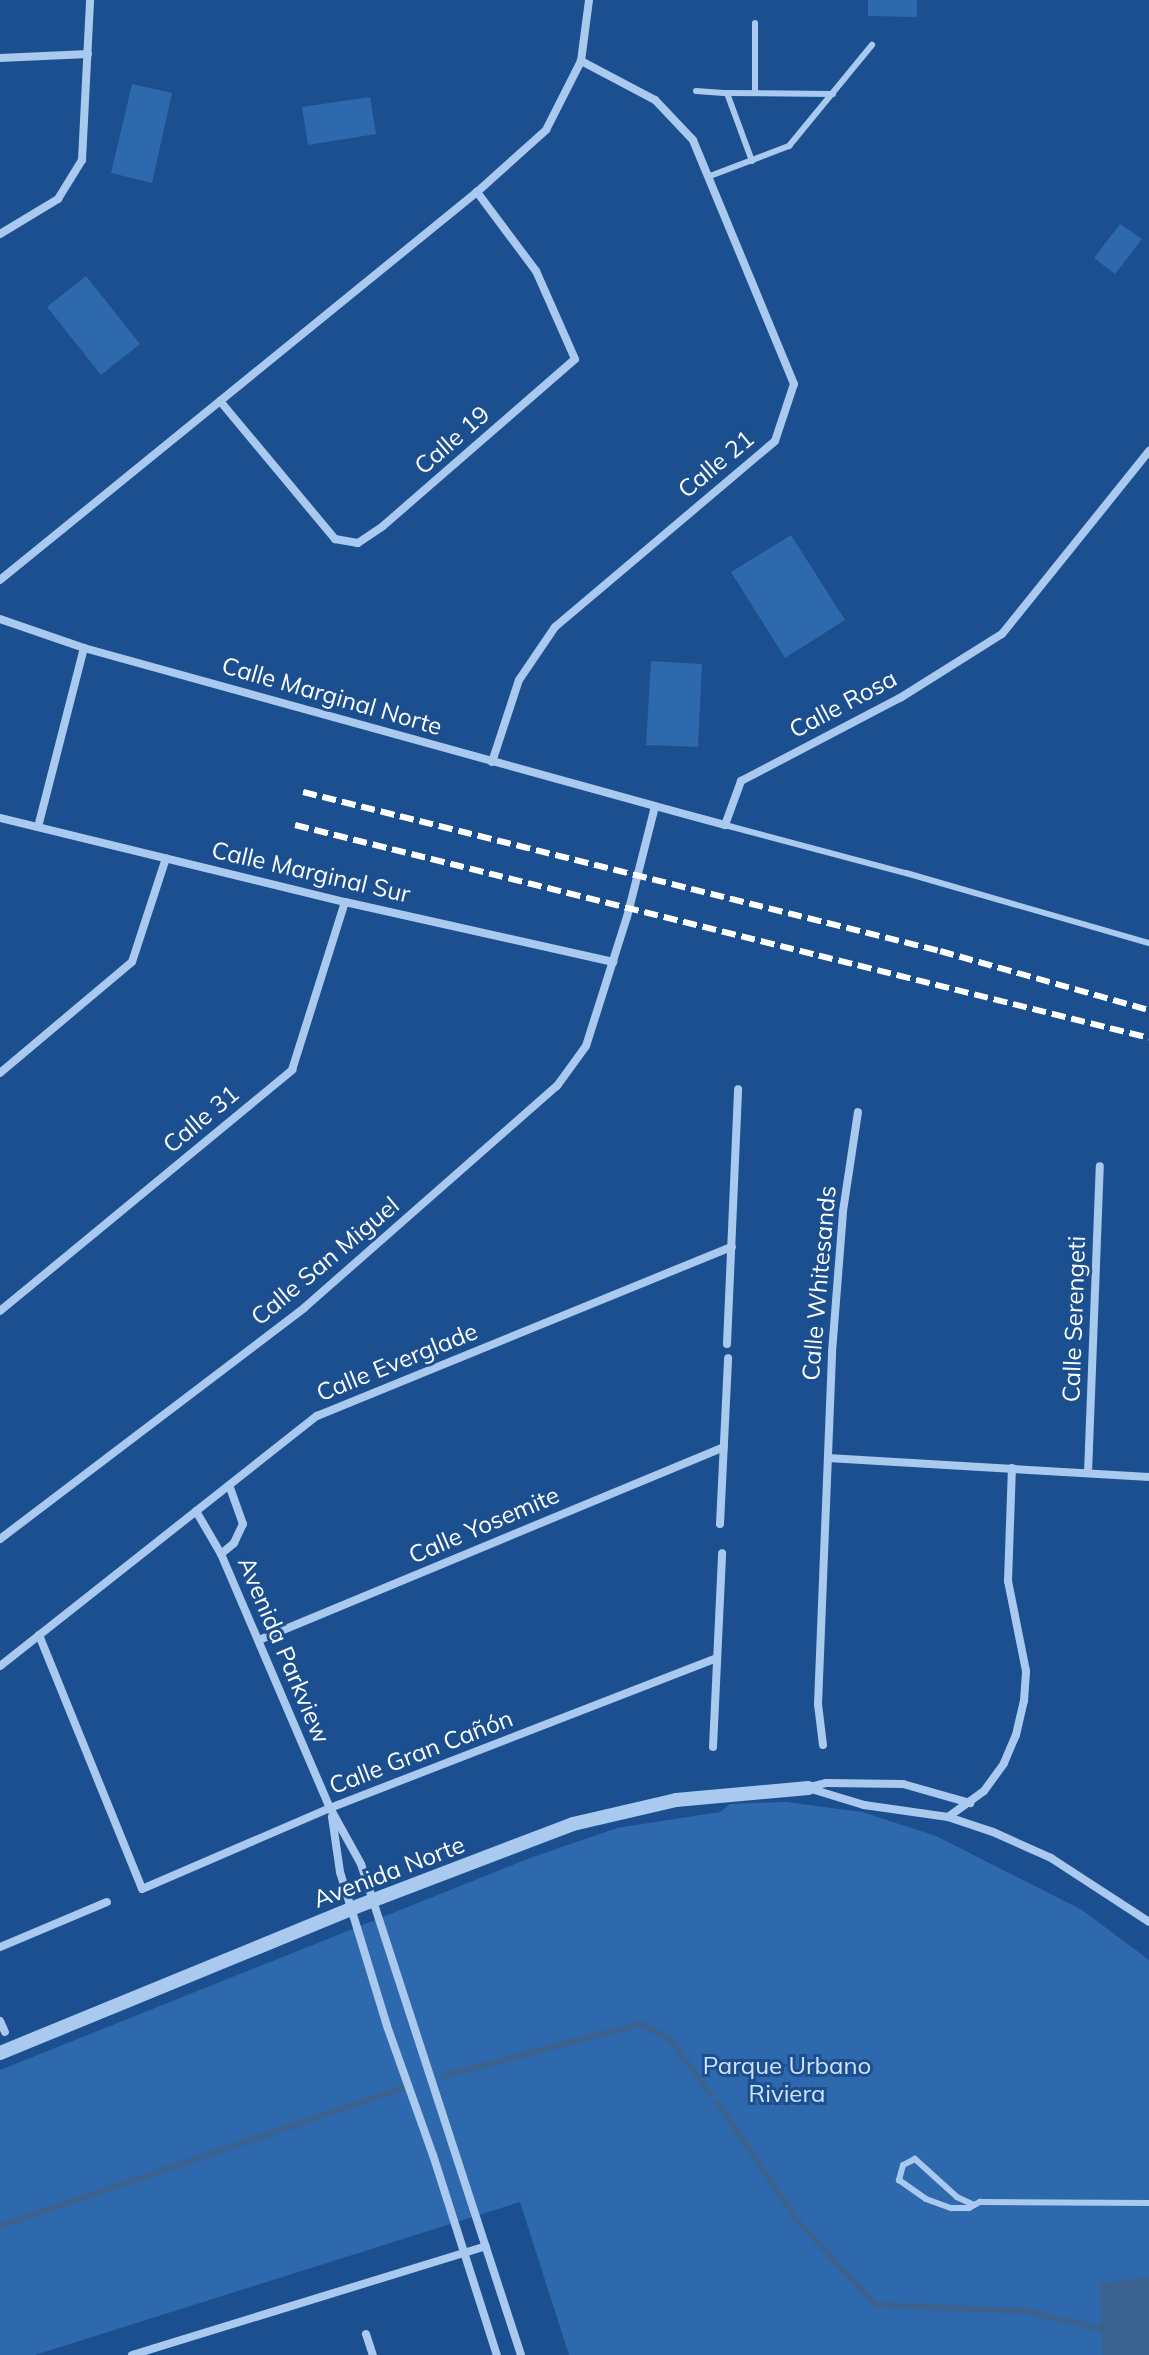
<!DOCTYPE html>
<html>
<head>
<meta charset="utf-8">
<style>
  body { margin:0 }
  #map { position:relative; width:1149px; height:2355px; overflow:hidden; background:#1b4f8f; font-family:Mulish,sans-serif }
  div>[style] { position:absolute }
  .green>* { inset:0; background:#2e69ad }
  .water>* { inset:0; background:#3c6290 }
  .stream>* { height:6px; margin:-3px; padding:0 3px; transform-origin:3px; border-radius:3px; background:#3c6290 }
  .service>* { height:6px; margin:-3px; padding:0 3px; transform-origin:3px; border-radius:3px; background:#a9c9ee }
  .minor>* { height:8px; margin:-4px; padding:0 4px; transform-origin:4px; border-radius:4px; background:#a9c9ee }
  .tertiary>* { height:14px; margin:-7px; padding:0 7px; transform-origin:7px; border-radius:7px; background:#a9c9ee }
  .rail>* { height:6px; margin-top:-3px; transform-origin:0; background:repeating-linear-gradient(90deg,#fff 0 14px,transparent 0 20px) }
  span { translate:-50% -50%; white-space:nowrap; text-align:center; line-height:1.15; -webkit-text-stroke:6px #1b4f8f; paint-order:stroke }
  .street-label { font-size:24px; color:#fff }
  .park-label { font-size:24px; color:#cfe3fa }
</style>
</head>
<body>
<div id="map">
  <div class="green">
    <div style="clip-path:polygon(868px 0,917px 0,917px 17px,868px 16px)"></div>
    <div style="clip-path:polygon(132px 84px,172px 93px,152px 183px,111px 173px)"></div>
    <div style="clip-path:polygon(370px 97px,376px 134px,308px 145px,302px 107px)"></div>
    <div style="clip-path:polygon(1120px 224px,1142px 239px,1115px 274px,1094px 258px)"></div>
    <div style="clip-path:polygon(86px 276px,140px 344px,101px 375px,47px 307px)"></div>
    <div style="clip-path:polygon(791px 535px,845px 620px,785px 658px,731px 572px)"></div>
    <div style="clip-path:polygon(651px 661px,702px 664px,698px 747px,646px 745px)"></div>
    <div style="clip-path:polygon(786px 1802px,862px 1812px,936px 1836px,1082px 1910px,1149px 1960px,1149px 2355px,569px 2355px,520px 2202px,35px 2355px,0 2355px,0 2070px,530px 1858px,617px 1828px,720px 1812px,730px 1804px)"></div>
  </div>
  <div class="water">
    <div style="clip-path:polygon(1149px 2277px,1149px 2355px,1103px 2355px,1100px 2283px)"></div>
  </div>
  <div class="stream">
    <div style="left:443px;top:2076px;width:204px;rotate:-14.8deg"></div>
    <div style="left:640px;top:2024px;width:34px;rotate:27deg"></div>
    <div style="left:670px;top:2039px;width:69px;rotate:53.8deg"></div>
    <div style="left:717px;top:2102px;width:148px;rotate:55.8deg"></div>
    <div style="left:800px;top:2224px;width:111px;rotate:46.8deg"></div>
    <div style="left:876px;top:2305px;width:149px;rotate:2.3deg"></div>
    <div style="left:1025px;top:2311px;width:79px;rotate:13.2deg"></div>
    <div style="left:0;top:2226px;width:424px;rotate:-18.9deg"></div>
  </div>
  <div class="service">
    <div style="left:755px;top:23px;width:70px;rotate:90deg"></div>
    <div style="left:696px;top:91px;width:31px;rotate:4deg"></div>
    <div style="left:752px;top:161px;width:72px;rotate:-110.2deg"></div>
    <div style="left:727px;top:93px;width:106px;rotate:0.5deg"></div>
    <div style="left:710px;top:176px;width:85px;rotate:-20.8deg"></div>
    <div style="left:789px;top:146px;width:131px;rotate:-50.6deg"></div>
    <div style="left:725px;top:825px;width:187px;rotate:14.9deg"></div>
    <div style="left:906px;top:873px;width:253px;rotate:16.1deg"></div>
    <div style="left:974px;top:2205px;width:19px;rotate:-155deg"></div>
    <div style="left:957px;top:2197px;width:57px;rotate:-137.9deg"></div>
    <div style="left:915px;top:2159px;width:13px;rotate:153deg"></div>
    <div style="left:903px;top:2165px;width:16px;rotate:105deg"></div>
    <div style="left:899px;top:2180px;width:33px;rotate:35deg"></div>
    <div style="left:926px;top:2199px;width:27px;rotate:20deg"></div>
    <div style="left:951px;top:2208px;width:18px"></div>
    <div style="left:969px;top:2208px;width:13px;rotate:-29deg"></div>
    <div style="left:980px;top:2202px;width:169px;rotate:0.3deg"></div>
  </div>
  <div class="minor">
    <div style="left:0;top:58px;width:88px;rotate:-2.6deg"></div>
    <div style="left:0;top:234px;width:68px;rotate:-31.1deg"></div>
    <div style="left:58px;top:199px;width:46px;rotate:-58.4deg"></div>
    <div style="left:82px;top:160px;width:160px;rotate:-87.1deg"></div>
    <div style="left:220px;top:401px;width:180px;rotate:50.2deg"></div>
    <div style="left:335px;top:539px;width:23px;rotate:10deg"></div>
    <div style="left:358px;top:543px;width:30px;rotate:-34deg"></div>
    <div style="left:383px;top:526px;width:254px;rotate:-41deg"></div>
    <div style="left:575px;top:359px;width:96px;rotate:-113.9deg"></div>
    <div style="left:536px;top:271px;width:99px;rotate:-126.8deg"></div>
    <div style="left:0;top:580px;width:615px;rotate:-39.13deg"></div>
    <div style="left:477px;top:192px;width:93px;rotate:-41.9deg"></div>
    <div style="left:546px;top:130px;width:77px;rotate:-63.1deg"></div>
    <div style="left:581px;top:61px;width:62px;rotate:-82.5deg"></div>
    <div style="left:0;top:619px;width:89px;rotate:19deg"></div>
    <div style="left:84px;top:648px;width:592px;rotate:15.47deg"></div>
    <div style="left:492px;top:762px;width:86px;rotate:-71.8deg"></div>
    <div style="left:519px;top:680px;width:64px;rotate:-55.8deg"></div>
    <div style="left:555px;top:627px;width:288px;rotate:-40.2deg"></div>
    <div style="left:775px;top:441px;width:60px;rotate:-71.6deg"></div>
    <div style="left:794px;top:384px;width:264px;rotate:-112.5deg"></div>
    <div style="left:693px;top:140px;width:55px;rotate:-133.5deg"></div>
    <div style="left:655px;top:100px;width:84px;rotate:-152.2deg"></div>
    <div style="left:0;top:818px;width:355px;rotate:13.7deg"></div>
    <div style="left:345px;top:902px;width:275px;rotate:12.6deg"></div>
    <div style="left:38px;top:827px;width:185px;rotate:-75.6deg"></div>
    <div style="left:0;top:1073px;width:172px;rotate:-40.1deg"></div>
    <div style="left:132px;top:962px;width:109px;rotate:-71.9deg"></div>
    <div style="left:0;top:1311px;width:379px;rotate:-39.5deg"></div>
    <div style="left:292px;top:1070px;width:176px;rotate:-72.5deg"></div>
    <div style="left:727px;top:1344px;width:255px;rotate:-87.5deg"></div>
    <div style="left:828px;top:1458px;width:322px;rotate:3.4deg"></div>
    <div style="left:1088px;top:1473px;width:307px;rotate:-87.8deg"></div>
    <div style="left:196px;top:1511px;width:50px;rotate:59.8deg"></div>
    <div style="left:221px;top:1554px;width:276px;rotate:66.8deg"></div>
    <div style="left:330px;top:1808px;width:64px;rotate:61deg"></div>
    <div style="left:361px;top:1864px;width:516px;rotate:71.95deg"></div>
    <div style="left:720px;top:1524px;width:166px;rotate:-87.2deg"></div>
    <div style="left:0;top:1539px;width:382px;rotate:-37.2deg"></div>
    <div style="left:304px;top:1308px;width:337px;rotate:-41.3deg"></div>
    <div style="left:557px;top:1086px;width:49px;rotate:-54.1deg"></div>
    <div style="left:586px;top:1046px;width:135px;rotate:-72.4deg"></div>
    <div style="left:627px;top:917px;width:114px;rotate:-75.8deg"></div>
    <div style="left:655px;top:806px;width:73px;rotate:15.2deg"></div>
    <div style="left:725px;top:825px;width:47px;rotate:-70deg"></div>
    <div style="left:741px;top:781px;width:179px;rotate:-27.6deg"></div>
    <div style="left:900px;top:698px;width:120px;rotate:-32.1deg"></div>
    <div style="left:1002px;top:634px;width:235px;rotate:-51.2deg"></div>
    <div style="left:221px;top:1554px;width:17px;rotate:-40deg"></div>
    <div style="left:234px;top:1543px;width:21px;rotate:-65deg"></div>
    <div style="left:243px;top:1524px;width:41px;rotate:-109.7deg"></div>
    <div style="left:39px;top:1635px;width:274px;rotate:67.9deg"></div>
    <div style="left:142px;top:1889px;width:205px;rotate:-23.3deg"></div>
    <div style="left:330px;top:1808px;width:415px;rotate:-21.2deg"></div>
    <div style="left:259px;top:1640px;width:503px;rotate:-22.54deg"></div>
    <div style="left:0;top:1666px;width:404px;rotate:-38.3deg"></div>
    <div style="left:317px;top:1416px;width:448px;rotate:-22.2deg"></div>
    <div style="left:823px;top:1745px;width:41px;rotate:-97deg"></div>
    <div style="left:818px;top:1704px;width:352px;rotate:-87.7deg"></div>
    <div style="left:832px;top:1352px;width:141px;rotate:-85.5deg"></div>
    <div style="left:843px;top:1211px;width:100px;rotate:-81.4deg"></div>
    <div style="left:713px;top:1747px;width:194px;rotate:-87.3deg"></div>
    <div style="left:810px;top:1787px;width:16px;rotate:-14deg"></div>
    <div style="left:826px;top:1783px;width:77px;rotate:0.7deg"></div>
    <div style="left:903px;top:1784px;width:70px;rotate:15.8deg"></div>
    <div style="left:808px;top:1788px;width:59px;rotate:16.9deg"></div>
    <div style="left:864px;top:1805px;width:85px;rotate:8.1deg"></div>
    <div style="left:948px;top:1817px;width:47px;rotate:18.4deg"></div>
    <div style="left:993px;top:1832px;width:64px;rotate:24.1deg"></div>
    <div style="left:1051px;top:1858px;width:117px;rotate:33.1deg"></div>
    <div style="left:332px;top:1817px;width:56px;rotate:81.7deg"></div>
    <div style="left:340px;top:1872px;width:161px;rotate:73deg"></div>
    <div style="left:387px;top:2026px;width:137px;rotate:70.4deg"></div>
    <div style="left:433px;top:2155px;width:210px;rotate:72.3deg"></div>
    <div style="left:948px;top:1817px;width:44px;rotate:-35.8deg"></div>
    <div style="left:984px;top:1791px;width:34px;rotate:-54deg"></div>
    <div style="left:1004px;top:1763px;width:30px;rotate:-67deg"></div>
    <div style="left:1016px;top:1735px;width:35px;rotate:-77deg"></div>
    <div style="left:1024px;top:1701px;width:30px;rotate:-86deg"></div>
    <div style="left:1026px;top:1671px;width:92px;rotate:-101.3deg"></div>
    <div style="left:1008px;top:1581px;width:113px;rotate:-88deg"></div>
    <div style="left:0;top:1947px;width:116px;rotate:-22.8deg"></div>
    <div style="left:0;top:2021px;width:12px;rotate:66deg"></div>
    <div style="left:366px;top:2334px;width:22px;rotate:72deg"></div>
    <div style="left:132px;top:2355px;width:370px;rotate:-17.1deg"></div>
  </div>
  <div class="tertiary">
    <div style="left:0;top:2053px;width:382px;rotate:-22.3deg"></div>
    <div style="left:353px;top:1908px;width:235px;rotate:-20.9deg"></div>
    <div style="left:573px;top:1824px;width:106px;rotate:-13.1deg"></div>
    <div style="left:676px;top:1800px;width:133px;rotate:-5.2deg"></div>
  </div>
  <div class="rail">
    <div style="left:303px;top:792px;width:657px;rotate:14.02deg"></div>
    <div style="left:940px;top:951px;width:217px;rotate:15.8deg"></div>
    <div style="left:295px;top:825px;width:880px;rotate:14deg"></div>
  </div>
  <div class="street-label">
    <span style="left:452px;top:440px;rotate:-41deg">Calle 19</span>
    <span style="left:716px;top:464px;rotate:-40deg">Calle 21</span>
    <span style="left:332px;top:696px;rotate:16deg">Calle Marginal Norte</span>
    <span style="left:843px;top:704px;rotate:-28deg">Calle Rosa</span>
    <span style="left:311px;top:872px;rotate:13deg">Calle Marginal Sur</span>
    <span style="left:201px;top:1119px;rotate:-40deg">Calle 31</span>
    <span style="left:325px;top:1261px;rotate:-40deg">Calle San Miguel</span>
    <span style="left:819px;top:1283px;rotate:-85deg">Calle Whitesands</span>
    <span style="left:1074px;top:1319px;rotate:-88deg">Calle Serengeti</span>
    <span style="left:397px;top:1362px;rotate:-22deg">Calle Everglade</span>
    <span style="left:484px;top:1525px;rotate:-23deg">Calle Yosemite</span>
    <span style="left:284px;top:1650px;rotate:67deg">Avenida Parkview</span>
    <span style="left:421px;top:1752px;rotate:-21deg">Calle Gran Cañón</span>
    <span style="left:389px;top:1872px;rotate:-21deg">Avenida Norte</span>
  </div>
  <div class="park-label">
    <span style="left:787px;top:2080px">Parque Urbano<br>Riviera</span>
  </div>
</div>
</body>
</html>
